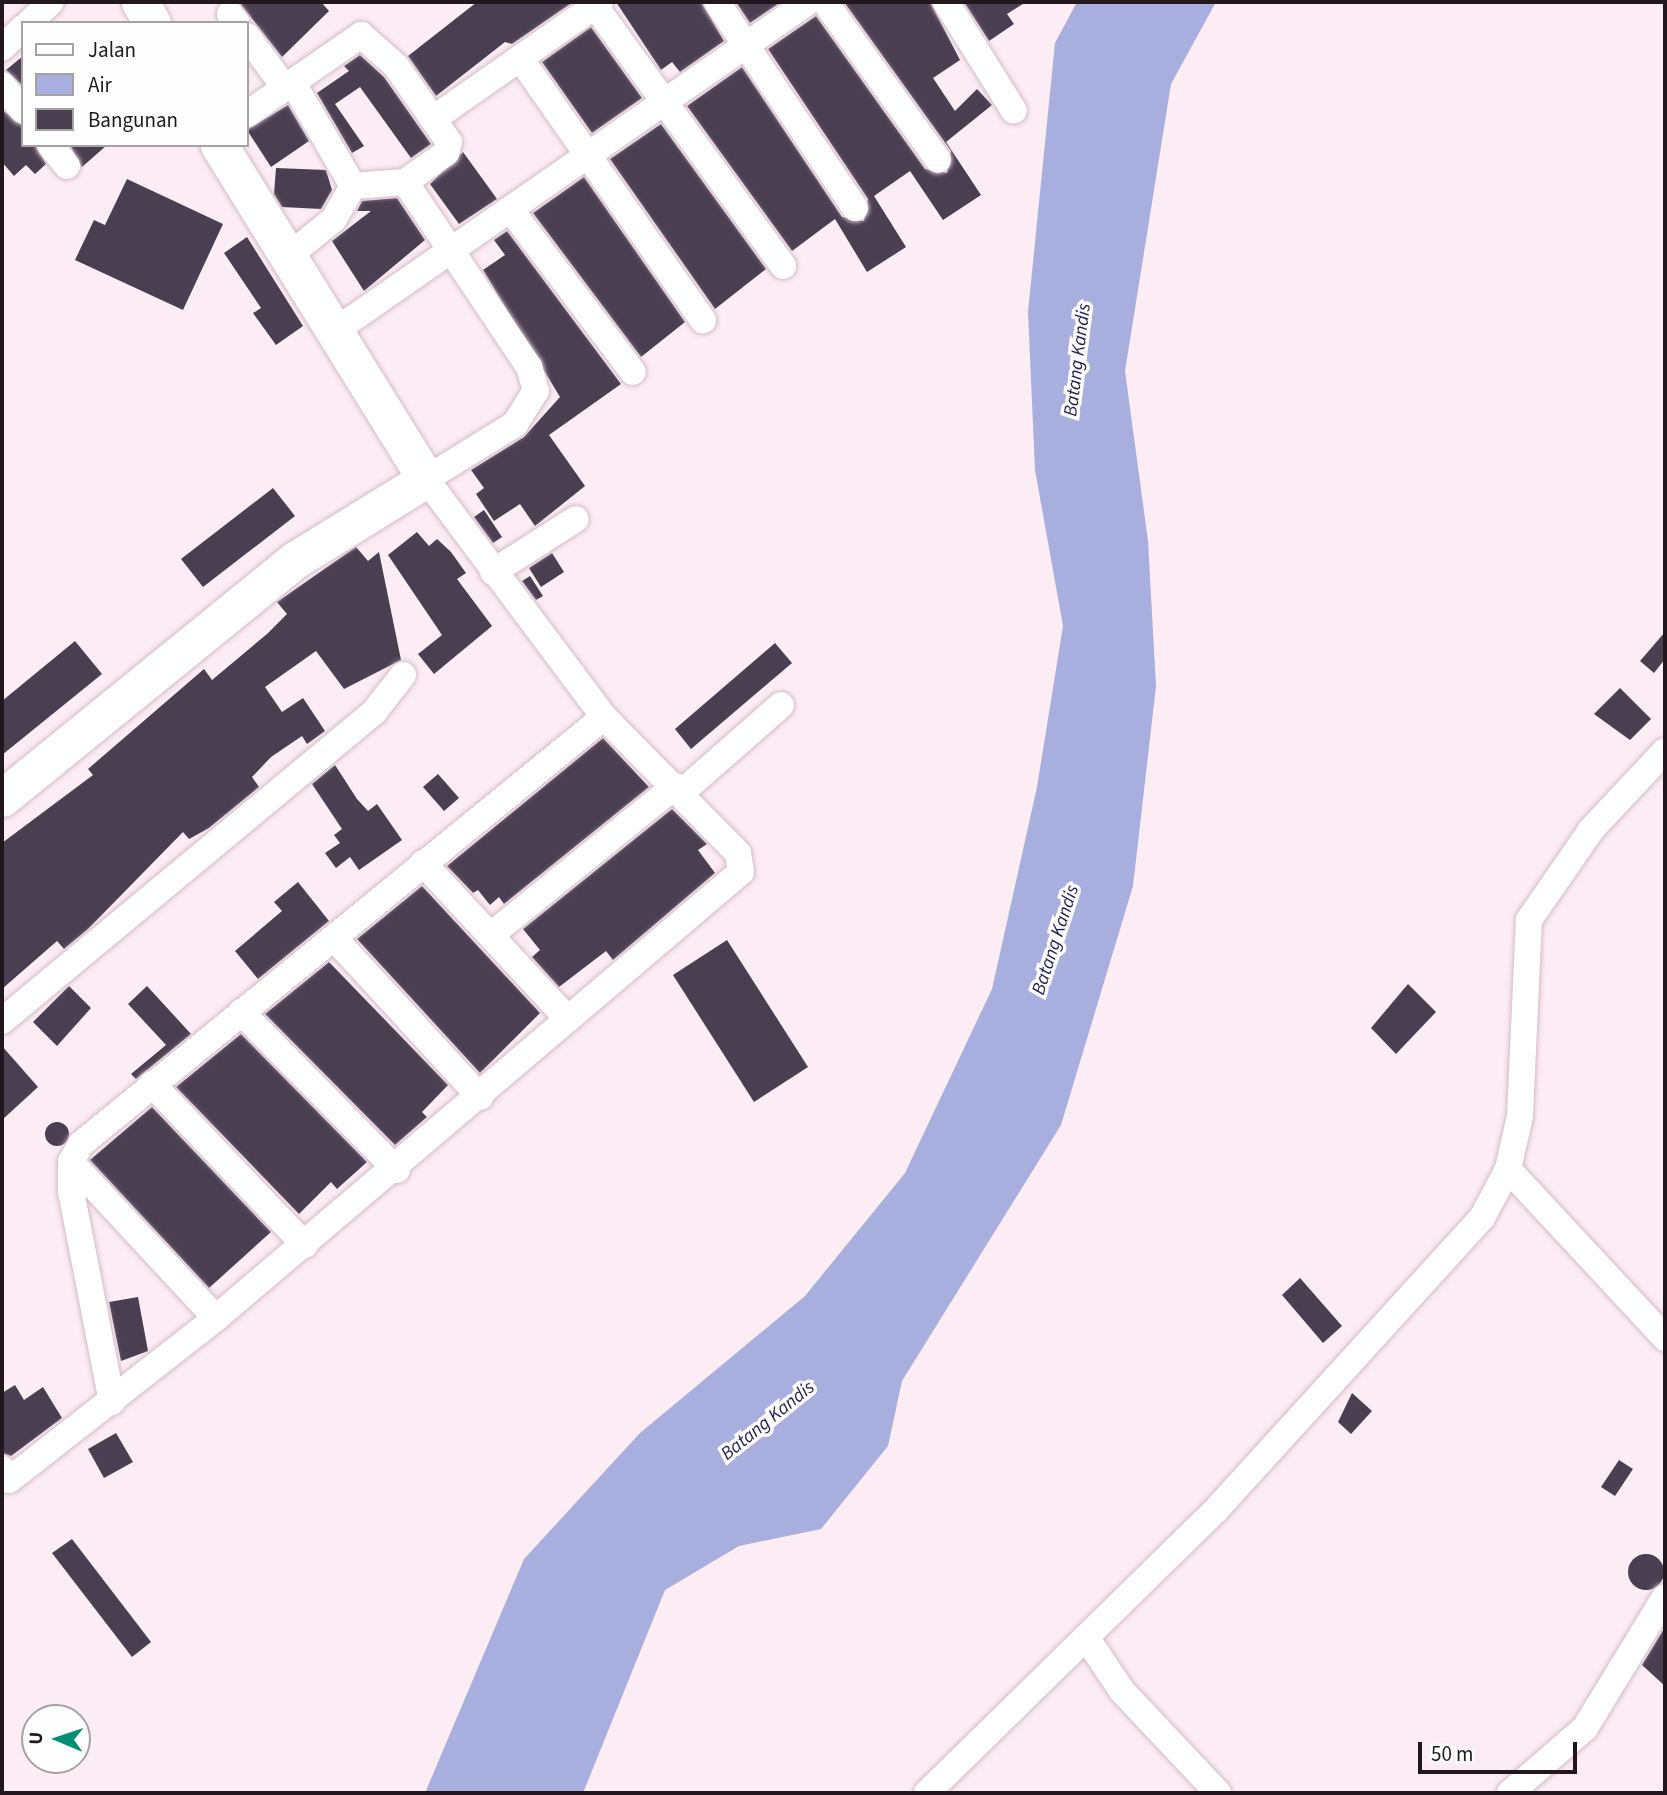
<!DOCTYPE html>
<html>
<head>
<meta charset="utf-8">
<style>
  body { margin:0 }
  #map { position:relative; width:1667px; height:1795px; overflow:hidden; background:#fcecf3; font-family:"Source Sans 3",sans-serif }
  div>[style] { position:absolute }
  .water>* { inset:0; background:#a8afde }
  .building>* { inset:0; background:#4a3f51 }
  .round { border-radius:50% }
  .roads { filter:drop-shadow(0 0 2px #d5bbc8) drop-shadow(0 0 2px #d5bbc8) }
  .street>* { height:26px; margin:-13px; padding:0 13px; transform-origin:13px; border-radius:13px; background:#fff }
  .secondary>* { height:37px; margin:-18.5px; padding:0 18.5px; transform-origin:18.5px; border-radius:18.5px; background:#fff }
  span { translate:-50% -50%; white-space:nowrap; text-align:center; line-height:1.15; -webkit-text-stroke:7px #fefefe; paint-order:stroke }
  .water-label { font-size:19px; color:#222159; font-style:italic }
  .frame { position:absolute; inset:0; border:4px solid #21171c; pointer-events:none }
  .legend { position:absolute; left:21px; top:21px; width:228px; height:126px; box-sizing:border-box; background:#fefefe; border:2px solid #a6a2a4; margin:0; padding:9px 12px; list-style:none; font-size:21px; color:#21171c }
  .legend li { display:flex; align-items:center; gap:14px; height:35px }
  .legend b { width:35px; border:2px solid #a6a2a4 }
  .north { position:absolute; left:21px; top:1704px; width:70px; height:70px; box-sizing:border-box; background:#fefefe; border:2px solid #a6a2a4; border-radius:50%; rotate:272deg; font-size:19px; font-weight:700; line-height:28px; text-align:center; color:#21171c }
  .north::after { content:''; display:block; margin:auto; width:24px; height:32px; background:#008e77; clip-path:polygon(50% 0,100% 100%,50% 72%,0 100%) }
  .scale { position:absolute; left:1418px; top:1742px; width:159px; height:32px; box-sizing:border-box; border:4px solid #21171c; border-top:0; padding-left:9px; font-size:21px; line-height:24px; white-space:nowrap; color:#21171c; -webkit-text-stroke:5px #fefefe; paint-order:stroke }
</style>
</head>
<body>
<div id="map">
  <div class="water">
    <div style="clip-path:polygon(1077px 2px,1216px 2px,1171px 84px,1125px 371px,1148px 541px,1156px 686px,1133px 886px,1061px 1125px,902px 1381px,888px 1446px,821px 1529px,739px 1546px,665px 1590px,583px 1793px,425px 1793px,524px 1559px,640px 1433px,805px 1296px,905px 1173px,992px 989px,1037px 787px,1063px 626px,1035px 470px,1028px 312px,1055px 43px)"></div>
  </div>
  <div class="building">
    <div style="clip-path:polygon(239px 2px,321px 2px,329px 11px,282px 57px)"></div>
    <div style="clip-path:polygon(477px 2px,573px 2px,512px 44px,505px 42px,436px 96px,408px 56px)"></div>
    <div style="clip-path:polygon(616px 2px,701px 2px,724px 41px,680px 72px,672px 62px,661px 70px)"></div>
    <div style="clip-path:polygon(736px 2px,781px 2px,750px 23px)"></div>
    <div style="clip-path:polygon(844px 2px,930px 2px,960px 60px,933px 78px,955px 111px,977px 89px,992px 105px,946px 142px,981px 195px,943px 220px,910px 171px,874px 196px,906px 247px,867px 272px,835px 219px,792px 251px,687px 106px,742px 67px,842px 217px,864px 221px,868px 199px,768px 49px,816px 16px,925px 169px,947px 173px,951px 151px)"></div>
    <div style="clip-path:polygon(964px 2px,1026px 2px,1007px 14px,1014px 24px,989px 41px)"></div>
    <div style="clip-path:polygon(591px 27px,642px 98px,592px 133px,542px 62px)"></div>
    <div style="clip-path:polygon(360px 55px,384px 77px,431px 144px,411px 158px,360px 87px,335px 104px,364px 146px,352px 153px,317px 93px,349px 71px,344px 66px)"></div>
    <div style="clip-path:polygon(23px 56px,23px 86px,6px 70px)"></div>
    <div style="clip-path:polygon(288px 105px,309px 141px,271px 167px,247px 130px)"></div>
    <div style="clip-path:polygon(2px 110px,23px 126px,23px 145px,35px 145px,46px 164px,35px 174px,26px 165px,14px 176px,2px 162px)"></div>
    <div style="clip-path:polygon(661px 124px,766px 269px,715px 309px,610px 159px)"></div>
    <div style="clip-path:polygon(70px 145px,107px 145px,82px 167px)"></div>
    <div style="clip-path:polygon(463px 152px,497px 199px,459px 224px,430px 184px)"></div>
    <div style="clip-path:polygon(276px 168px,326px 170px,332px 190px,321px 209px,282px 207px,274px 194px)"></div>
    <div style="clip-path:polygon(584px 177px,685px 322px,641px 357px,533px 213px)"></div>
    <div style="clip-path:polygon(127px 179px,223px 224px,183px 310px,75px 260px,94px 220px,105px 225px)"></div>
    <div style="clip-path:polygon(397px 198px,425px 240px,364px 291px,332px 241px,371px 211px,357px 211px,362px 201px)"></div>
    <div style="clip-path:polygon(507px 231px,621px 384px,549px 435px,585px 486px,535px 526px,520px 504px,494px 521px,476px 494px,484px 488px,471px 470px,524px 437px,560px 397px,483px 270px,505px 255px,494px 240px)"></div>
    <div style="clip-path:polygon(247px 237px,303px 326px,276px 345px,253px 313px,261px 308px,224px 253px)"></div>
    <div style="clip-path:polygon(273px 488px,295px 516px,203px 587px,181px 559px)"></div>
    <div style="clip-path:polygon(484px 510px,502px 537px,493px 543px,474px 517px)"></div>
    <div style="clip-path:polygon(417px 532px,429px 546px,437px 539px,451px 552px,466px 573px,457px 579px,492px 626px,434px 674px,418px 654px,442px 635px,388px 555px)"></div>
    <div style="clip-path:polygon(356px 547px,368px 561px,379px 552px,401px 660px,344px 689px,316px 651px,265px 687px,282px 712px,303px 698px,325px 731px,307px 744px,302px 736px,271px 757px,252px 777px,259px 787px,209px 828px,189px 839px,183px 832px,88px 929px,64px 949px,57px 941px,2px 989px,2px 843px,93px 775px,88px 769px,204px 669px,212px 680px,267px 634px,287px 614px,277px 602px)"></div>
    <div style="clip-path:polygon(552px 553px,564px 572px,541px 587px,529px 568px)"></div>
    <div style="clip-path:polygon(530px 576px,543px 596px,536px 600px,522px 581px)"></div>
    <div style="clip-path:polygon(1665px 632px,1665px 659px,1654px 673px,1640px 661px)"></div>
    <div style="clip-path:polygon(75px 641px,102px 674px,2px 755px,2px 701px)"></div>
    <div style="clip-path:polygon(775px 643px,792px 663px,691px 749px,675px 729px)"></div>
    <div style="clip-path:polygon(1620px 688px,1651px 719px,1630px 740px,1594px 714px)"></div>
    <div style="clip-path:polygon(603px 738px,649px 787px,504px 904px,499px 897px,490px 905px,478px 890px,473px 893px,447px 866px)"></div>
    <div style="clip-path:polygon(335px 765px,357px 799px,368px 811px,377px 804px,402px 840px,359px 870px,350px 857px,336px 868px,325px 853px,340px 843px,334px 835px,342px 829px,312px 784px)"></div>
    <div style="clip-path:polygon(438px 774px,459px 798px,444px 811px,423px 787px)"></div>
    <div style="clip-path:polygon(672px 809px,707px 844px,698px 850px,715px 873px,613px 960px,606px 951px,559px 987px,532px 957px,540px 950px,523px 929px)"></div>
    <div style="clip-path:polygon(298px 882px,329px 921px,258px 979px,235px 951px,282px 911px,274px 902px)"></div>
    <div style="clip-path:polygon(422px 886px,540px 1013px,480px 1073px,357px 939px)"></div>
    <div style="clip-path:polygon(727px 940px,808px 1067px,754px 1102px,673px 975px)"></div>
    <div style="clip-path:polygon(329px 962px,448px 1085px,422px 1112px,427px 1117px,395px 1145px,265px 1014px)"></div>
    <div style="clip-path:polygon(1408px 984px,1436px 1012px,1396px 1054px,1371px 1028px)"></div>
    <div style="clip-path:polygon(69px 986px,91px 1008px,57px 1046px,33px 1022px)"></div>
    <div style="clip-path:polygon(147px 986px,191px 1034px,136px 1079px,131px 1074px,166px 1045px,128px 1004px)"></div>
    <div style="clip-path:polygon(241px 1034px,367px 1162px,337px 1189px,331px 1182px,299px 1214px,176px 1087px)"></div>
    <div style="clip-path:polygon(2px 1046px,38px 1087px,2px 1120px)"></div>
    <div style="clip-path:polygon(152px 1107px,271px 1232px,209px 1288px,90px 1160px)"></div>
    <div class="round" style="left:45px;top:1122px;width:24px;height:24px"></div>
    <div style="clip-path:polygon(1300px 1278px,1342px 1326px,1323px 1343px,1282px 1295px)"></div>
    <div style="clip-path:polygon(138px 1297px,148px 1351px,121px 1361px,109px 1302px)"></div>
    <div style="clip-path:polygon(15px 1385px,24px 1400px,43px 1387px,62px 1418px,11px 1456px,2px 1453px,2px 1393px)"></div>
    <div style="clip-path:polygon(1352px 1393px,1372px 1411px,1351px 1434px,1338px 1422px)"></div>
    <div style="clip-path:polygon(116px 1433px,133px 1462px,104px 1478px,88px 1449px)"></div>
    <div style="clip-path:polygon(1619px 1460px,1633px 1469px,1615px 1496px,1601px 1487px)"></div>
    <div style="clip-path:polygon(72px 1539px,151px 1642px,132px 1657px,52px 1553px)"></div>
    <div class="round" style="left:1628px;top:1554px;width:36px;height:36px"></div>
    <div style="clip-path:polygon(1665px 1627px,1665px 1686px,1642px 1665px)"></div>
  </div>
  <div class="roads">
    <div class="street">
      <div style="left:717px;top:2px;width:248px;rotate:56.2deg"></div>
      <div style="left:825px;top:2px;width:194px;rotate:54.4deg"></div>
      <div style="left:946px;top:2px;width:128px;rotate:58deg"></div>
      <div style="left:595px;top:6px;width:321px;rotate:54.1deg"></div>
      <div style="left:230px;top:14px;width:11px;rotate:52deg"></div>
      <div style="left:29px;top:23px;width:30px;rotate:-44deg"></div>
      <div style="left:247px;top:36px;width:64px;rotate:53.8deg"></div>
      <div style="left:2px;top:48px;width:29px;rotate:-44deg"></div>
      <div style="left:520px;top:58px;width:320px;rotate:55.1deg"></div>
      <div style="left:293px;top:83px;width:119px;rotate:59.8deg"></div>
      <div style="left:2px;top:85px;width:33px;rotate:51deg"></div>
      <div style="left:247px;top:114px;width:139px;rotate:-34.7deg"></div>
      <div style="left:361px;top:35px;width:47px;rotate:41.5deg"></div>
      <div style="left:396px;top:66px;width:93px;rotate:55.1deg"></div>
      <div style="left:449px;top:142px;width:11px;rotate:105deg"></div>
      <div style="left:446px;top:153px;width:50px;rotate:144.7deg"></div>
      <div style="left:405px;top:182px;width:52px;rotate:175.6deg"></div>
      <div style="left:353px;top:186px;width:39px;rotate:120deg"></div>
      <div style="left:333px;top:220px;width:60px;rotate:141deg"></div>
      <div style="left:436px;top:117px;width:200px;rotate:-35deg"></div>
      <div style="left:50px;top:145px;width:27px;rotate:51deg"></div>
      <div style="left:510px;top:209px;width:204px;rotate:53deg"></div>
      <div style="left:332px;top:333px;width:580px;rotate:-34.81deg"></div>
      <div style="left:493px;top:572px;width:98px;rotate:-32.6deg"></div>
      <div style="left:681px;top:793px;width:133px;rotate:-41.3deg"></div>
      <div style="left:423px;top:863px;width:213px;rotate:47.1deg"></div>
      <div style="left:491px;top:935px;width:237px;rotate:-39deg"></div>
      <div style="left:334px;top:938px;width:216px;rotate:47.4deg"></div>
      <div style="left:241px;top:1012px;width:222px;rotate:45.4deg"></div>
      <div style="left:2px;top:1021px;width:484px;rotate:-39.7deg"></div>
      <div style="left:374px;top:712px;width:47px;rotate:-51.9deg"></div>
      <div style="left:152px;top:1084px;width:222px;rotate:46.5deg"></div>
      <div style="left:71px;top:1162px;width:213px;rotate:47.1deg"></div>
      <div style="left:1508px;top:1169px;width:231px;rotate:47.1deg"></div>
      <div style="left:112px;top:1402px;width:214px;rotate:-101deg"></div>
      <div style="left:71px;top:1192px;width:30px;rotate:-90deg"></div>
      <div style="left:71px;top:1162px;width:21px;rotate:-61deg"></div>
      <div style="left:81px;top:1144px;width:675px;rotate:-39.23deg"></div>
      <div style="left:2px;top:1469px;width:13px;rotate:58deg"></div>
      <div style="left:9px;top:1480px;width:263px;rotate:-38deg"></div>
      <div style="left:216px;top:1318px;width:689px;rotate:-40.35deg"></div>
      <div style="left:741px;top:872px;width:19px;rotate:-99deg"></div>
      <div style="left:738px;top:853px;width:191px;rotate:-134.6deg"></div>
      <div style="left:604px;top:717px;width:297px;rotate:-126.8deg"></div>
      <div style="left:426px;top:479px;width:105px;rotate:-31.7deg"></div>
      <div style="left:515px;top:424px;width:39px;rotate:-58deg"></div>
      <div style="left:536px;top:391px;width:25px;rotate:-106deg"></div>
      <div style="left:529px;top:367px;width:223px;rotate:-123.8deg"></div>
      <div style="left:1086px;top:1637px;width:65px;rotate:56.3deg"></div>
      <div style="left:1122px;top:1691px;width:140px;rotate:46.7deg"></div>
      <div style="left:927px;top:1793px;width:404px;rotate:-44.4deg"></div>
      <div style="left:1216px;top:1510px;width:395px;rotate:-47.7deg"></div>
      <div style="left:1482px;top:1218px;width:55px;rotate:-62deg"></div>
      <div style="left:1508px;top:1169px;width:54px;rotate:-77.2deg"></div>
      <div style="left:1520px;top:1116px;width:196px;rotate:-87.4deg"></div>
      <div style="left:1529px;top:920px;width:109px;rotate:-55.4deg"></div>
      <div style="left:1591px;top:830px;width:108px;rotate:-46.9deg"></div>
      <div style="left:1510px;top:1793px;width:99px;rotate:-40.9deg"></div>
      <div style="left:1585px;top:1728px;width:153px;rotate:-58.6deg"></div>
    </div>
    <div class="secondary">
      <div style="left:140px;top:2px;width:24px;rotate:60deg"></div>
      <div style="left:2px;top:798px;width:377px;rotate:-39.1deg"></div>
      <div style="left:295px;top:560px;width:154px;rotate:-31.7deg"></div>
      <div style="left:426px;top:479px;width:393px;rotate:-121.8deg"></div>
    </div>
  </div>
  <div class="water-label">
    <span style="left:1078px;top:360px;rotate:-83deg">Batang Kandis</span>
    <span style="left:1056px;top:940px;rotate:-72deg">Batang Kandis</span>
    <span style="left:768px;top:1421px;rotate:-39deg">Batang Kandis</span>
  </div>
  <div class="frame"></div>
  <ul class="legend">
  <li><b style="height:9px;background:#fff"></b>Jalan</li>
  <li><b style="height:19px;background:#a8afde"></b>Air</li>
  <li><b style="height:19px;background:#4a3f51"></b>Bangunan</li>
  </ul>
  <div class="north">U</div>
  <div class="scale">50 m</div>
</div>
</body>
</html>
